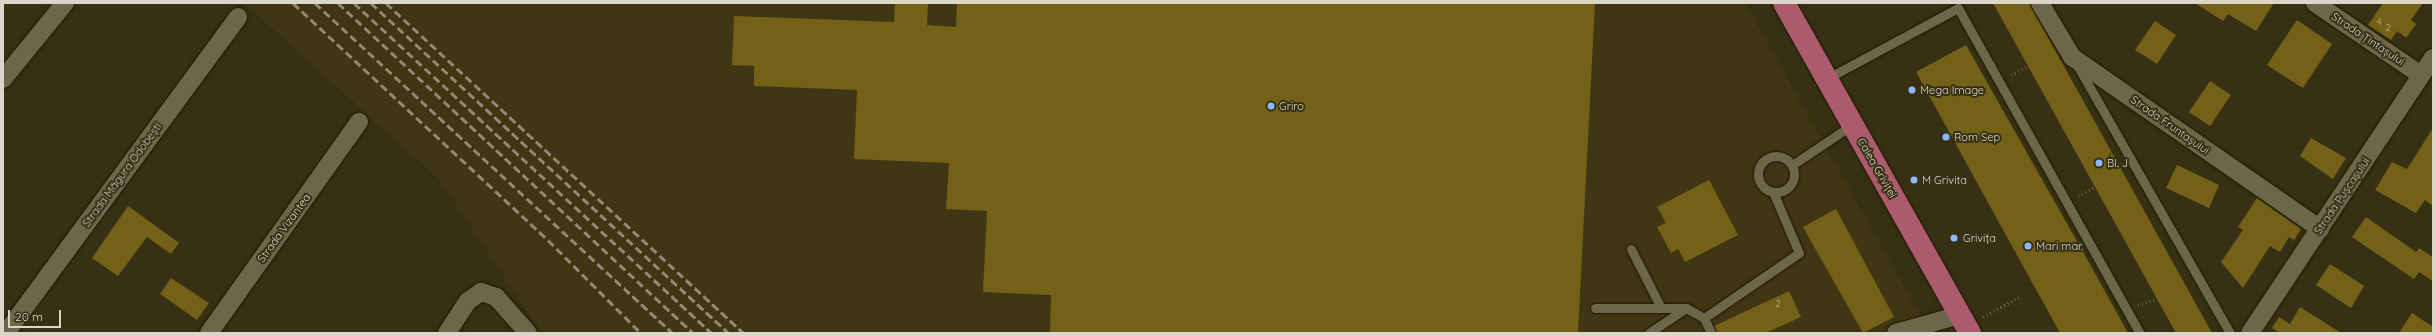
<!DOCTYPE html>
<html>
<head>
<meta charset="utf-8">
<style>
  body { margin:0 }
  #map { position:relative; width:2436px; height:336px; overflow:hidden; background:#373015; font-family:Quicksand,sans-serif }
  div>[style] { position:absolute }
  .built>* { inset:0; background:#403614 }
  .building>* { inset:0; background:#746118 }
  .path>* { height:2.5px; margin-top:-1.25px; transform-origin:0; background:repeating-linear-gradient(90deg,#6c654e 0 1px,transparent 0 4px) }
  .roads { filter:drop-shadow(0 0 1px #1e1700) drop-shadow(0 0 1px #1e1700) }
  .lane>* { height:9px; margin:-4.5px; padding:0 4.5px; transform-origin:4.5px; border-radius:4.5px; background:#6e664a }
  .lane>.ring { margin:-4.5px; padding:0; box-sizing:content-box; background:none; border:9px solid #6e664a; border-radius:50% }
  .street>* { height:18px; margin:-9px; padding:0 9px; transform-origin:9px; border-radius:9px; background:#6e664a }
  .primary>* { height:22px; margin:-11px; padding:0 11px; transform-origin:11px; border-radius:11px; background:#ab5b6b }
  .rail>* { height:3px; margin-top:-1.5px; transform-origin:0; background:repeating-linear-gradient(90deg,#908a76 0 8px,transparent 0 12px) }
  .dots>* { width:11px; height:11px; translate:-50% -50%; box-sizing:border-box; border:2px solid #373015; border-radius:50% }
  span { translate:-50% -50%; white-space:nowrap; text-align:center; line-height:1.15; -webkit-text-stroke:4px #373015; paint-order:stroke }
  .number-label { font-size:9px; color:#c1b99b }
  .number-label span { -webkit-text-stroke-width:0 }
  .street-label { font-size:11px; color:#dbd6c7 }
  .poi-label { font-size:11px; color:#dbd6c7 }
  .left { translate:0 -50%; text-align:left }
  .frame { position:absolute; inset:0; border:4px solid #dbd6c7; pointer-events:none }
  .scale { position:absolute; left:8px; top:310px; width:53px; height:18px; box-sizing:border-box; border:2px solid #dbd6c7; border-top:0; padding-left:5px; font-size:12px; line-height:14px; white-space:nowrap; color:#dbd6c7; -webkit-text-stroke:3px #373015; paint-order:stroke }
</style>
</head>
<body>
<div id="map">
  <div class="built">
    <div style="clip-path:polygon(244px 3px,1745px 3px,1930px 333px,542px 333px,440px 180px)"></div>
  </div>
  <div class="building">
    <div style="clip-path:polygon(895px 3px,928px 3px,927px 25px,956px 27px,957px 3px,1595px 3px,1578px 333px,1050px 332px,1051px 295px,983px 292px,987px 211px,946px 209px,949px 163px,854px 159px,857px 90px,754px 86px,754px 66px,732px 65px,734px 16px,894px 22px)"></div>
    <div style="clip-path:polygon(1993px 3px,2029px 3px,2212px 333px,2176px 333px)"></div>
    <div style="clip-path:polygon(2195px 3px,2274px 3px,2256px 31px,2228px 14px,2223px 21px)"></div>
    <div style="clip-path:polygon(2383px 3px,2423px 3px,2411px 20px,2416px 24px,2406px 38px,2397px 31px,2391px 40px,2368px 25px)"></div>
    <div style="clip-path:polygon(2297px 20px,2332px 44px,2303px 88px,2267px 65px)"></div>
    <div style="clip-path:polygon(2155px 21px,2176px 35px,2157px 64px,2135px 50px)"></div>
    <div style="clip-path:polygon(1966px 45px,2087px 259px,2128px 333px,2060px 333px,1916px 72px)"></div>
    <div style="clip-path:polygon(2210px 81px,2231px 95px,2210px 126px,2189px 112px)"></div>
    <div style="clip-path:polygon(2433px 128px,2433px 206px,2425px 200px,2416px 213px,2375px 190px,2392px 162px,2407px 169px)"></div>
    <div style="clip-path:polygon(2311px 138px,2346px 158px,2333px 179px,2300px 156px)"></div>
    <div style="clip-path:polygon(2177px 165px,2219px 185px,2209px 208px,2166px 188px)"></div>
    <div style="clip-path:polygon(1709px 180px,1738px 235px,1685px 262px,1678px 249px,1671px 253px,1657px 227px,1666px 223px,1657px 207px)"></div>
    <div style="clip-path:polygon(2257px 198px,2301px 229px,2294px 240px,2289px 237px,2280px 252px,2270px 246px,2243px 288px,2221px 262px,2243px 230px,2238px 227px)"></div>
    <div style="clip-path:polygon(128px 206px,179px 243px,171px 254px,147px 237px,118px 276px,92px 258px)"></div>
    <div style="clip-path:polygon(1836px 209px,1894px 317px,1863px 333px,1803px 227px)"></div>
    <div style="clip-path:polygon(2366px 217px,2416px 252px,2419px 248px,2433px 257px,2433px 281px,2419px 272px,2414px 279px,2352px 237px)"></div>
    <div style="clip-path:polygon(2330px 264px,2364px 286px,2351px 308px,2316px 285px)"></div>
    <div style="clip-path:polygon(171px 278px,209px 303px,197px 320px,160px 294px)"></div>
    <div style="clip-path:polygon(1789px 291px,1801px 317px,1766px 333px,1717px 333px,1714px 326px)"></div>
    <div style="clip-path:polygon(2300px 307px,2341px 333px,2280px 333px,2272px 328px,2279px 317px,2290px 324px)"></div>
    <div style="clip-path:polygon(2412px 313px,2433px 327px,2433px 333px,2399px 333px)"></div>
  </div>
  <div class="path">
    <div style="left:2011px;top:75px;width:19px;rotate:-28deg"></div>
    <div style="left:2078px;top:196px;width:19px;rotate:-28deg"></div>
    <div style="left:2138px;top:305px;width:20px;rotate:-18deg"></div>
    <div style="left:1983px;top:317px;width:43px;rotate:-28.9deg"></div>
  </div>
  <div class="roads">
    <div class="lane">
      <div style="left:2077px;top:65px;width:309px;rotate:60.3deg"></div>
      <div style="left:1826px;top:79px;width:150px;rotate:-28.3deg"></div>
      <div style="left:1958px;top:8px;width:372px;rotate:60.8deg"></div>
      <div class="ring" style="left:1758px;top:156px;width:27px;height:27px"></div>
      <div style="left:1792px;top:165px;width:72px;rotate:-33.7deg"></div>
      <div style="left:1631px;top:249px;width:66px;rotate:63deg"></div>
      <div style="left:1595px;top:308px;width:91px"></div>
      <div style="left:1686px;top:308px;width:21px;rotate:29deg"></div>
      <div style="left:1704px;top:318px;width:115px;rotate:-34.4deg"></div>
      <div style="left:1799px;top:253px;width:66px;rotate:-113.1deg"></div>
      <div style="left:1704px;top:318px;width:17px;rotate:65deg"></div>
      <div style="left:1649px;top:333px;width:45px;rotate:-34deg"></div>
    </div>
    <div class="street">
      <div style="left:2040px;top:3px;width:63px;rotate:59.3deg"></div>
      <div style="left:2072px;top:57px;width:302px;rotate:34.7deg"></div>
      <div style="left:2315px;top:3px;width:128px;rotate:34.2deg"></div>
      <div style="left:3px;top:79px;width:98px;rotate:-50.8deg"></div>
      <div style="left:6px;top:333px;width:392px;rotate:-53.7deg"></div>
      <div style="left:209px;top:333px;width:259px;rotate:-54.6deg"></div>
      <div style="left:447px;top:333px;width:38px;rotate:-57deg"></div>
      <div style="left:468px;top:301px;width:16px;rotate:-35deg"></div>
      <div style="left:481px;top:292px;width:16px;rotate:18deg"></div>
      <div style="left:496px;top:297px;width:48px;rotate:48.4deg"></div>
      <div style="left:1896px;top:333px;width:66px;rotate:-15.7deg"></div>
      <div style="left:2250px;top:333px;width:330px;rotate:-56.4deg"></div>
    </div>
    <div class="primary">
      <div style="left:1784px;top:3px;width:379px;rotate:60.6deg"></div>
    </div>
  </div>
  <div class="rail">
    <div style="left:293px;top:3px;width:348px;rotate:42.9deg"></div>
    <div style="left:548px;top:240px;width:132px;rotate:45deg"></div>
    <div style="left:315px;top:3px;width:486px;rotate:42.7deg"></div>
    <div style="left:338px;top:3px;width:485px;rotate:42.9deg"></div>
    <div style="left:354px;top:3px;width:486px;rotate:42.7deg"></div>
    <div style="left:371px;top:3px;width:486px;rotate:42.7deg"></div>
    <div style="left:386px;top:3px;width:486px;rotate:42.7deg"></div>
  </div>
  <div class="dots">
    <div style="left:1912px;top:90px;background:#8db9fc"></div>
    <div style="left:1271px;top:106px;background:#8db9fc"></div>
    <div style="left:1946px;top:137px;background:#8db9fc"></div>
    <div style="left:2099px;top:163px;background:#8db9fc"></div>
    <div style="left:1914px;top:180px;background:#8db9fc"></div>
    <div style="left:1954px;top:238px;background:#8db9fc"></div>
    <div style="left:2028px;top:246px;background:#8db9fc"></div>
  </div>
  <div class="number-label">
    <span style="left:2379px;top:22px">4</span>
    <span style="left:2388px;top:28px">2</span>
    <span style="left:1778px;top:304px">2</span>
  </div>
  <div class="street-label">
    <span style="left:2368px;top:39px;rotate:34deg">Strada Țintașului</span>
    <span style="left:2170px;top:125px;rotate:35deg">Strada Fruntașului</span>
    <span style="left:1877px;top:168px;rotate:60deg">Calea Griviței</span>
    <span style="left:122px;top:175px;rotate:-54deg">Strada Măgura Odobești</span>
    <span style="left:2342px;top:196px;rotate:-56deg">Strada Pușcașului</span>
    <span style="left:284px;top:228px;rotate:-54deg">Strada Vizantea</span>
  </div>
  <div class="poi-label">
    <span class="left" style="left:1920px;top:90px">Mega Image</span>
    <span class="left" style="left:1279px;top:106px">Griro</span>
    <span class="left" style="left:1954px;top:137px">Rom Sep</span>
    <span class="left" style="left:2107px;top:163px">Bl. J</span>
    <span class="left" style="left:1922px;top:180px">M Grivita</span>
    <span class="left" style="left:1963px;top:238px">Grivița</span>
    <span class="left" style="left:2036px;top:246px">Mari mar.</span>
  </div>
  <div class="frame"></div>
  <div class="scale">20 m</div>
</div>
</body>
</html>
